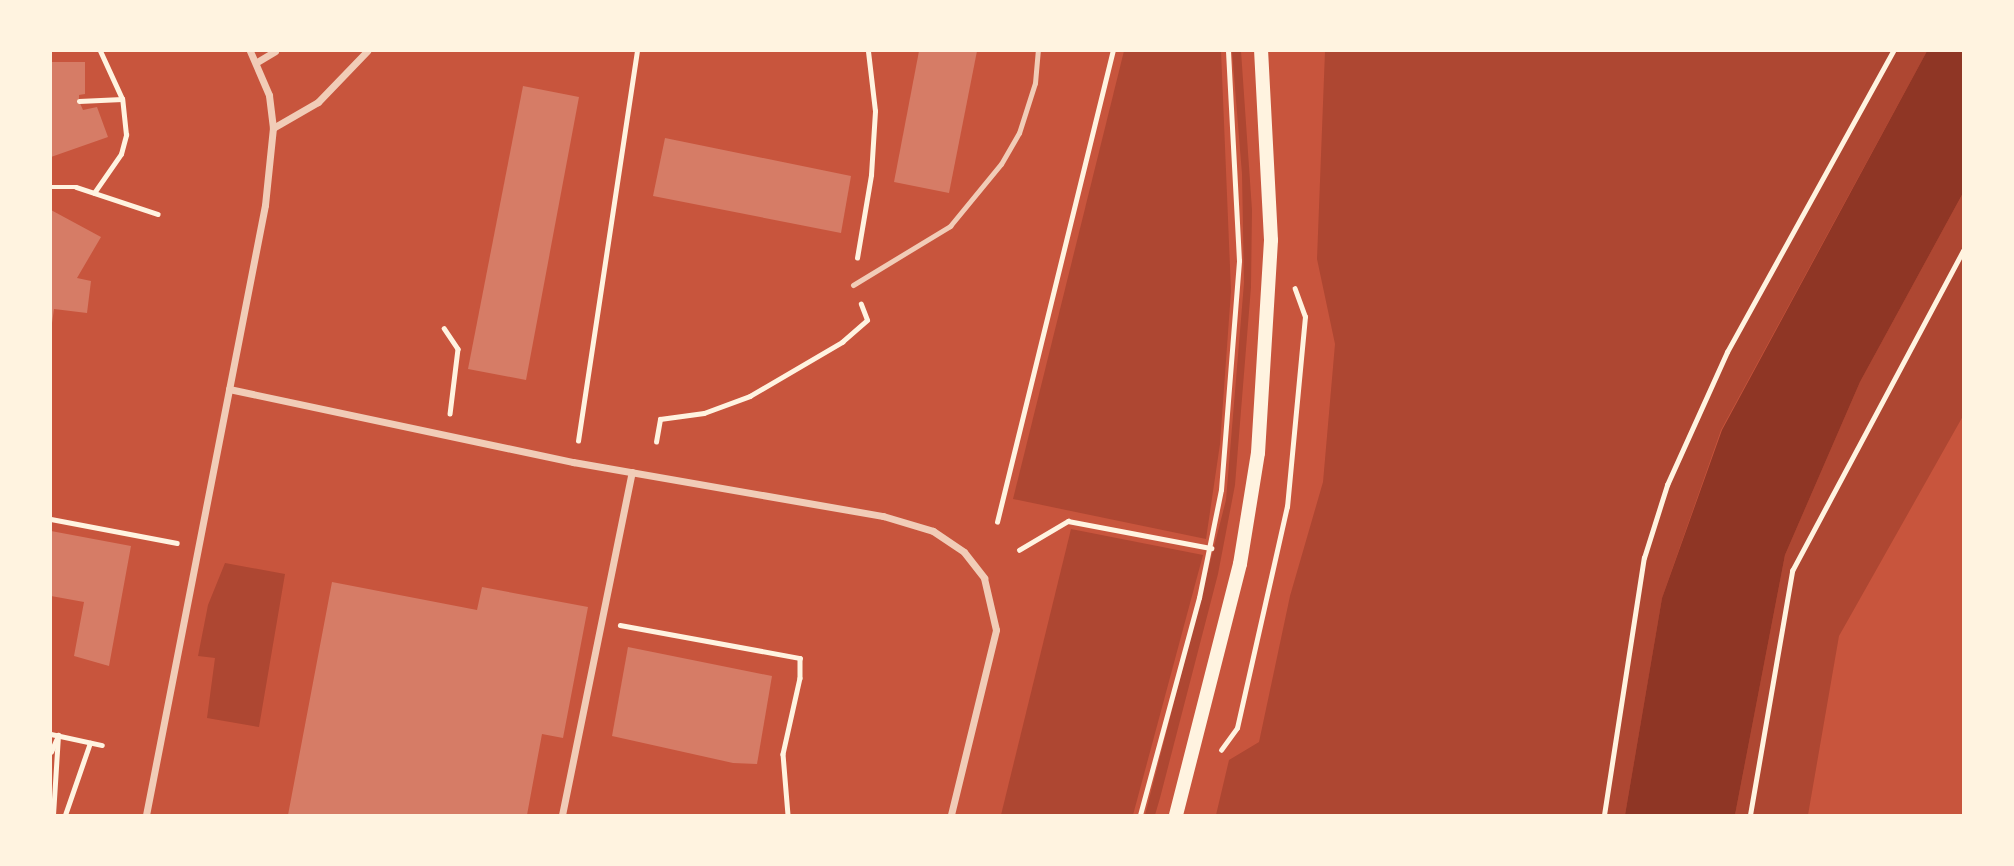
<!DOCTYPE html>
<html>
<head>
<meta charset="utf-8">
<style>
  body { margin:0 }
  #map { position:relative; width:2014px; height:866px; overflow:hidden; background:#c8553d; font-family:Commissioner,sans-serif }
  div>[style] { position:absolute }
  .green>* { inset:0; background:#ae4732 }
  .water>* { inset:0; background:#8f3625 }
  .building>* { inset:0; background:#d67c66 }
  .path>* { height:4.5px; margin:-2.25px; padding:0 2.25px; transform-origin:2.25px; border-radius:2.25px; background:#fff3e0 }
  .service>* { height:5px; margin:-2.5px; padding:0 2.5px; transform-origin:2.5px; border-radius:2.5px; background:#f1ccb7 }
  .minor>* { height:7px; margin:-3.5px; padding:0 3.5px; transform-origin:3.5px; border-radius:3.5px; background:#f1ccb7 }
  .secondary>* { height:14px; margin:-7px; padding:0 7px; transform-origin:7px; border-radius:7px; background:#fff3e0 }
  span { translate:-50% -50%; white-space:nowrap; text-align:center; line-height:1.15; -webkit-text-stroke:6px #fff3e0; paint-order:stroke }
  .frame { position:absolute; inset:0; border:52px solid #fff3e0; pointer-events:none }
</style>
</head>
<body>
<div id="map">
  <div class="green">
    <div style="clip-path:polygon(1124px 51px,1221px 51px,1231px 291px,1220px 444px,1206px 539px,1013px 499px)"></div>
    <div style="clip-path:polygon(1232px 51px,1241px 51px,1252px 210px,1251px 287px,1235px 485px,1218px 574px,1160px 798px,1155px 815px,1145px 815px,1226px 500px,1244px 283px,1242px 174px)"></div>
    <div style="clip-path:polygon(1325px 51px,1927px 51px,1721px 430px,1662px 598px,1625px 815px,1216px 815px,1229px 760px,1259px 742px,1290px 596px,1323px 482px,1335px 344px,1317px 259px)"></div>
    <div style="clip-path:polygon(1963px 193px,1963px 416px,1839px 636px,1808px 815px,1735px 815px,1785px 555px,1860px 382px)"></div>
    <div style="clip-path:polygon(1071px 529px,1203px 555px,1133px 815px,1001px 815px)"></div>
    <div style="clip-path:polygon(225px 563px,285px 574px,259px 727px,207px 718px,215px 658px,198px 656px,208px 605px)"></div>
  </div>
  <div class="water">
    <div style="clip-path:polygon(1927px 51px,1963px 51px,1963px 193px,1860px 382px,1785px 555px,1735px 815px,1625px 815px,1662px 598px,1722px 430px)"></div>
  </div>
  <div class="building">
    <div style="clip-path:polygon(919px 51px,977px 51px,949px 193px,894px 182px)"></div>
    <div style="clip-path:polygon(51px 62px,85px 62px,85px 94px,79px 95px,79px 101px,83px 110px,97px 107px,108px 137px,51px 157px)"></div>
    <div style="clip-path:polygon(523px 86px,579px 97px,526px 380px,468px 369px)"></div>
    <div style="clip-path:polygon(665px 138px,851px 176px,841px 233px,653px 196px)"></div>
    <div style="clip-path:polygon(51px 210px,101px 237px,77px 278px,91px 281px,87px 313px,54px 309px,52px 323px)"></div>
    <div style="clip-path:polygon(51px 531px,131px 546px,109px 666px,74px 656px,84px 602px,51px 596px)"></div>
    <div style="clip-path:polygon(332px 582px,477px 610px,482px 587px,588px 607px,563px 738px,542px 734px,527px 815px,288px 815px)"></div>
    <div style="clip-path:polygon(628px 647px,772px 676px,757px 764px,733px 763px,612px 736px)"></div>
  </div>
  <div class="path">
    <div style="left:79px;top:101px;width:43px;rotate:-2.7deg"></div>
    <div style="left:51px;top:187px;width:25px"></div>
    <div style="left:76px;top:187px;width:86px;rotate:18.2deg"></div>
    <div style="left:94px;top:193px;width:47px;rotate:-55.3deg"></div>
    <div style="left:121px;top:154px;width:20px;rotate:-75deg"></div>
    <div style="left:126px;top:135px;width:36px;rotate:-96deg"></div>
    <div style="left:122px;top:99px;width:53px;rotate:-114.6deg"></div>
    <div style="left:857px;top:258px;width:84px;rotate:-80.4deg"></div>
    <div style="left:871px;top:175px;width:64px;rotate:-86.4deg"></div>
    <div style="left:875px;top:111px;width:60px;rotate:-96.7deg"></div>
    <div style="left:444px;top:328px;width:25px;rotate:56deg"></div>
    <div style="left:458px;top:349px;width:65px;rotate:97deg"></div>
    <div style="left:578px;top:441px;width:394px;rotate:-81.4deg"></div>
    <div style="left:656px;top:442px;width:23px;rotate:-80deg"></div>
    <div style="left:660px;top:419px;width:44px;rotate:-7.8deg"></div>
    <div style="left:704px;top:413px;width:49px;rotate:-20.3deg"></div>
    <div style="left:750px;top:396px;width:107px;rotate:-30.4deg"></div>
    <div style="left:842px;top:342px;width:33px;rotate:-41deg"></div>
    <div style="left:867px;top:320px;width:17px;rotate:-111deg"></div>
    <div style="left:51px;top:519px;width:128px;rotate:10.8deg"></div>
    <div style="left:997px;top:522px;width:485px;rotate:-76.2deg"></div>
    <div style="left:1019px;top:550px;width:57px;rotate:-30.6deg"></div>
    <div style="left:1068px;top:521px;width:146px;rotate:10.7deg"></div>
    <div style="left:620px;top:625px;width:183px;rotate:10.4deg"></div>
    <div style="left:800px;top:658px;width:20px;rotate:90deg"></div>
    <div style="left:800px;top:678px;width:78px;rotate:102.6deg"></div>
    <div style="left:783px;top:754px;width:61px;rotate:85.3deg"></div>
    <div style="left:51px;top:734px;width:52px;rotate:12.2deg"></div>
    <div style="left:1221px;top:750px;width:27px;rotate:-54deg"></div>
    <div style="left:1237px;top:728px;width:227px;rotate:-77.3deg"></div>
    <div style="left:1287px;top:507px;width:191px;rotate:-84.6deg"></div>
    <div style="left:1305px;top:317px;width:30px;rotate:-110deg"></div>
    <div style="left:51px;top:752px;width:13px;rotate:-67deg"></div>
    <div style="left:53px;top:815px;width:80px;rotate:-86.4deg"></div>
    <div style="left:65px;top:815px;width:76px;rotate:-70.9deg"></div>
    <div style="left:1140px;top:815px;width:225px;rotate:-74.8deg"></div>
    <div style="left:1199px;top:598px;width:110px;rotate:-78.5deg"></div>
    <div style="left:1221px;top:490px;width:230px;rotate:-85.5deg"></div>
    <div style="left:1239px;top:261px;width:210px;rotate:-93deg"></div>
    <div style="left:1604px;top:815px;width:260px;rotate:-81.2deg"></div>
    <div style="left:1644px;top:558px;width:77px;rotate:-72.5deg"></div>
    <div style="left:1667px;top:485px;width:146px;rotate:-65.7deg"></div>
    <div style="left:1727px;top:352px;width:344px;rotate:-61.1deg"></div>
    <div style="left:1750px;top:815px;width:248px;rotate:-80.2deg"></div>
    <div style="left:1792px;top:571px;width:363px;rotate:-61.9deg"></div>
  </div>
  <div class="service">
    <div style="left:853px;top:285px;width:114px;rotate:-31.3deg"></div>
    <div style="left:950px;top:226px;width:80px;rotate:-50.6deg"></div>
    <div style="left:1001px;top:164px;width:36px;rotate:-60deg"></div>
    <div style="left:1019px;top:133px;width:52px;rotate:-72.3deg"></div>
    <div style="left:1035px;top:83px;width:32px;rotate:-85deg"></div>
  </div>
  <div class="minor">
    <div style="left:257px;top:62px;width:21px;rotate:-31deg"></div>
    <div style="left:273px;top:128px;width:52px;rotate:-30deg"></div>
    <div style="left:318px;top:102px;width:71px;rotate:-46.1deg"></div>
    <div style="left:229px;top:389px;width:352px;rotate:12deg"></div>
    <div style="left:573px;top:462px;width:315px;rotate:9.9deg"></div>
    <div style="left:883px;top:516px;width:52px;rotate:16.7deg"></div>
    <div style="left:933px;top:531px;width:37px;rotate:34deg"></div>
    <div style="left:964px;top:552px;width:33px;rotate:52deg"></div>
    <div style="left:984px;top:578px;width:53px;rotate:77deg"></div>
    <div style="left:996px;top:630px;width:190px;rotate:103.7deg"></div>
    <div style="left:146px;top:815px;width:621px;rotate:-78.96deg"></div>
    <div style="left:265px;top:205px;width:77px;rotate:-84.1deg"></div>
    <div style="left:273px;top:128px;width:33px;rotate:-97deg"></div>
    <div style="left:269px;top:95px;width:48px;rotate:-113.4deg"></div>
    <div style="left:562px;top:815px;width:350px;rotate:-78.5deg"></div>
  </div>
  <div class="secondary">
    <div style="left:1176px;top:815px;width:259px;rotate:-75.7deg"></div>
    <div style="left:1240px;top:564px;width:112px;rotate:-80.8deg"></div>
    <div style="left:1258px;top:453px;width:213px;rotate:-86.5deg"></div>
    <div style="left:1271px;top:240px;width:189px;rotate:-93deg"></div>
  </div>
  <div class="frame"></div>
</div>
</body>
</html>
